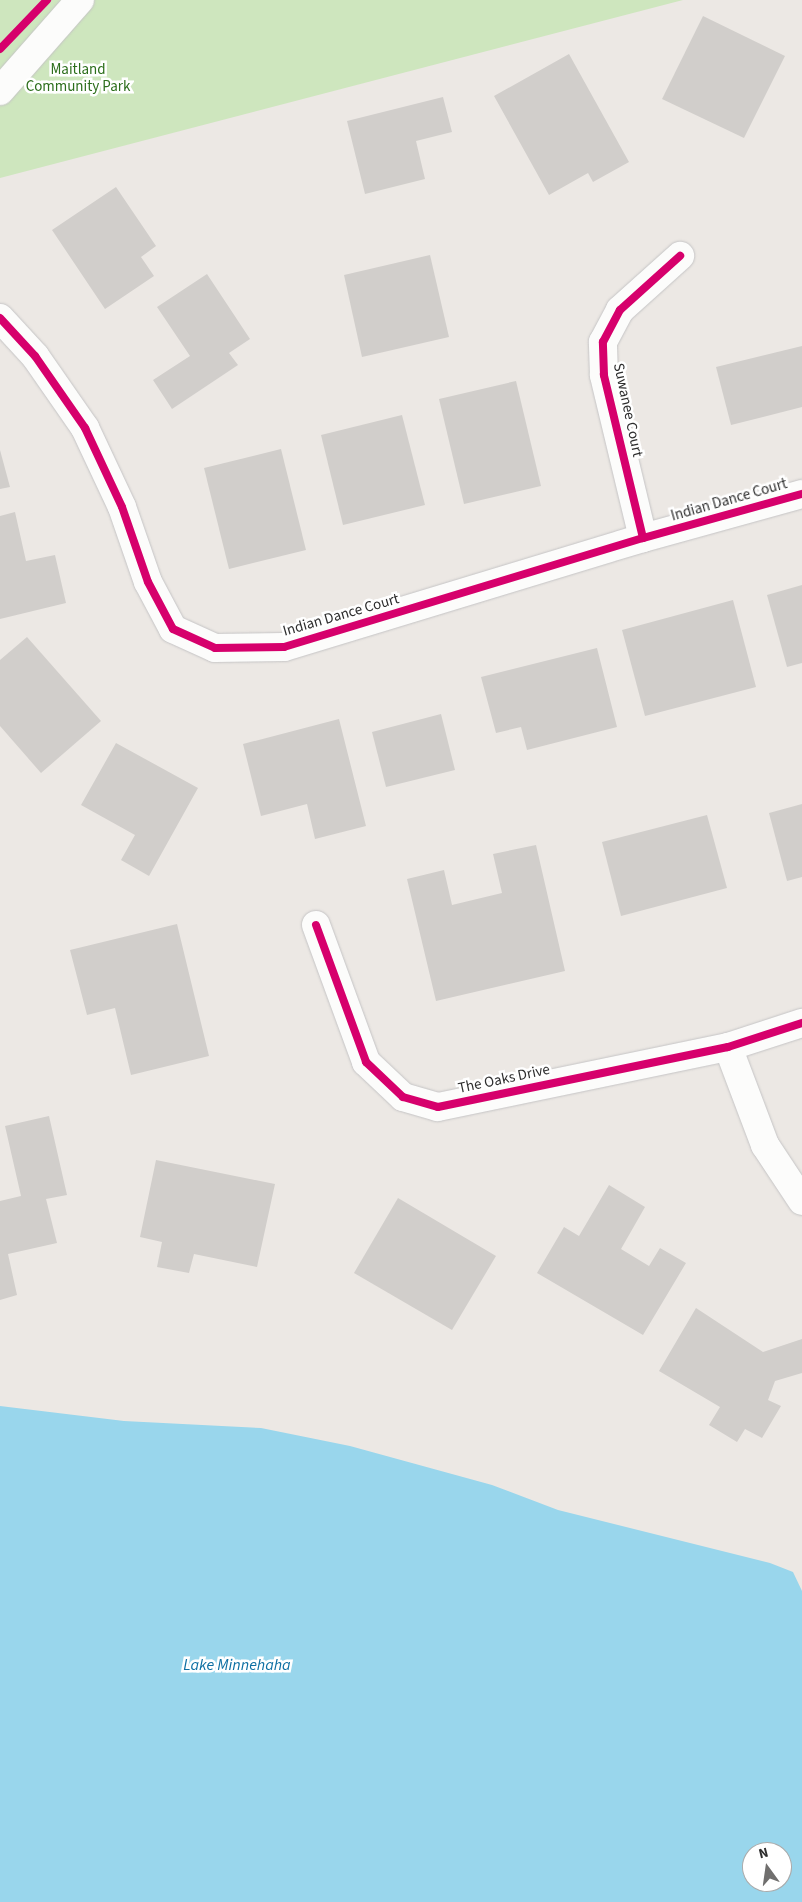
<!DOCTYPE html>
<html>
<head>
<meta charset="utf-8">
<style>
  body { margin:0 }
  #map { position:relative; width:802px; height:1902px; overflow:hidden; background:#ece8e4; font-family:"Source Sans 3",sans-serif }
  div>[style] { position:absolute }
  .green>* { inset:0; background:#cee6be }
  .water>* { inset:0; background:#99d6ec }
  .building>* { inset:0; background:#d1cecb }
  .roads { filter:drop-shadow(0 0 1px #c5c4c5) drop-shadow(0 0 1px #c5c4c5) }
  .minor>* { height:28px; margin:-14px; padding:0 14px; transform-origin:14px; border-radius:14px; background:#fcfcfb }
  .cycleway>* { height:8px; margin:-4px; padding:0 4px; transform-origin:4px; border-radius:4px; background:#d6006c }
  span { translate:-50% -50%; white-space:nowrap; text-align:center; line-height:1.15; -webkit-text-stroke:5px #fff; paint-order:stroke }
  .park-label { font-size:15px; color:#2c6e1b }
  .street-label { font-size:15px; color:#2e2e2e }
  .water-label { font-size:16px; color:#0d6fa3; font-style:italic }
  .north { position:absolute; left:742px; top:1842px; width:50px; height:50px; box-sizing:border-box; background:#fff; border:1px solid #ababab; border-radius:50%; rotate:346deg; font-size:14px; font-weight:700; line-height:20px; text-align:center; color:#2e2e2e }
  .north::after { content:''; display:block; margin:auto; width:18px; height:22px; background:#706f6e; clip-path:polygon(50% 0,100% 100%,50% 72%,0 100%) }
</style>
</head>
<body>
<div id="map">
  <div class="green">
    <div style="clip-path:polygon(0 0,683px 0,0 178px)"></div>
  </div>
  <div class="water">
    <div style="clip-path:polygon(evenodd,0 1406px,124px 1421px,261px 1428px,350px 1446px,492px 1485px,558px 1510px,770px 1563px,793px 1572px,802px 1591px,802px 1902px,0 1902px,0 1406px,752px 1852px,782px 1852px,782px 1882px,752px 1882px,752px 1852px)"></div>
  </div>
  <div class="building">
    <div style="clip-path:polygon(703px 16px,785px 56px,744px 138px,662px 99px)"></div>
    <div style="clip-path:polygon(569px 54px,629px 162px,593px 182px,588px 173px,549px 195px,494px 96px)"></div>
    <div style="clip-path:polygon(443px 97px,452px 132px,416px 141px,425px 179px,365px 194px,347px 121px)"></div>
    <div style="clip-path:polygon(116px 187px,156px 246px,141px 257px,154px 276px,105px 309px,52px 230px)"></div>
    <div style="clip-path:polygon(430px 255px,449px 337px,362px 357px,344px 275px)"></div>
    <div style="clip-path:polygon(207px 274px,250px 339px,229px 353px,238px 365px,172px 409px,153px 380px,190px 356px,157px 307px)"></div>
    <div style="clip-path:polygon(802px 346px,802px 407px,731px 425px,716px 367px)"></div>
    <div style="clip-path:polygon(516px 381px,541px 486px,464px 504px,439px 399px)"></div>
    <div style="clip-path:polygon(402px 415px,425px 505px,343px 525px,321px 435px)"></div>
    <div style="clip-path:polygon(281px 449px,306px 550px,229px 569px,204px 468px)"></div>
    <div style="clip-path:polygon(0 450px,10px 487px,0 489px)"></div>
    <div style="clip-path:polygon(15px 512px,26px 561px,55px 555px,66px 603px,0 619px,0 516px)"></div>
    <div style="clip-path:polygon(802px 585px,802px 663px,787px 667px,767px 595px)"></div>
    <div style="clip-path:polygon(733px 600px,756px 687px,645px 716px,622px 630px)"></div>
    <div style="clip-path:polygon(27px 637px,101px 721px,41px 773px,0 726px,0 660px)"></div>
    <div style="clip-path:polygon(597px 648px,617px 727px,527px 750px,521px 727px,496px 733px,481px 677px)"></div>
    <div style="clip-path:polygon(441px 714px,455px 770px,386px 787px,372px 732px)"></div>
    <div style="clip-path:polygon(339px 719px,366px 826px,315px 839px,307px 804px,261px 816px,243px 744px)"></div>
    <div style="clip-path:polygon(116px 743px,198px 788px,149px 876px,121px 860px,135px 835px,81px 805px)"></div>
    <div style="clip-path:polygon(802px 804px,802px 877px,787px 881px,769px 813px)"></div>
    <div style="clip-path:polygon(707px 815px,727px 888px,621px 916px,602px 842px)"></div>
    <div style="clip-path:polygon(536px 845px,565px 971px,436px 1001px,407px 879px,444px 870px,452px 905px,502px 893px,493px 854px)"></div>
    <div style="clip-path:polygon(177px 924px,209px 1056px,131px 1075px,115px 1008px,87px 1015px,70px 950px)"></div>
    <div style="clip-path:polygon(49px 1116px,67px 1195px,46px 1199px,57px 1243px,8px 1254px,17px 1295px,0 1300px,0 1201px,21px 1196px,5px 1126px)"></div>
    <div style="clip-path:polygon(156px 1160px,275px 1184px,257px 1267px,194px 1254px,189px 1273px,157px 1267px,162px 1242px,140px 1237px)"></div>
    <div style="clip-path:polygon(609px 1185px,645px 1207px,621px 1249px,649px 1266px,660px 1248px,686px 1263px,643px 1335px,537px 1273px,564px 1227px,579px 1236px)"></div>
    <div style="clip-path:polygon(398px 1198px,496px 1256px,452px 1330px,354px 1273px)"></div>
    <div style="clip-path:polygon(696px 1308px,763px 1352px,802px 1339px,802px 1373px,775px 1381px,768px 1400px,781px 1406px,762px 1438px,745px 1429px,737px 1442px,709px 1425px,720px 1407px,659px 1371px)"></div>
  </div>
  <div class="roads">
    <div class="minor">
      <div style="left:0;top:91px;width:121px;rotate:-48.7deg"></div>
      <div style="left:0;top:318px;width:52px;rotate:47.4deg"></div>
      <div style="left:35px;top:356px;width:88px;rotate:55.2deg"></div>
      <div style="left:85px;top:428px;width:87px;rotate:64.9deg"></div>
      <div style="left:122px;top:507px;width:79px;rotate:70.9deg"></div>
      <div style="left:148px;top:582px;width:53px;rotate:62deg"></div>
      <div style="left:173px;top:629px;width:46px;rotate:24.3deg"></div>
      <div style="left:215px;top:648px;width:69px;rotate:-0.8deg"></div>
      <div style="left:284px;top:647px;width:375px;rotate:-16.9deg"></div>
      <div style="left:643px;top:538px;width:165px;rotate:-15.5deg"></div>
      <div style="left:643px;top:538px;width:168px;rotate:-103.5deg"></div>
      <div style="left:604px;top:375px;width:33px;rotate:-92deg"></div>
      <div style="left:603px;top:342px;width:36px;rotate:-62deg"></div>
      <div style="left:620px;top:310px;width:81px;rotate:-42deg"></div>
      <div style="left:316px;top:925px;width:146px;rotate:69.9deg"></div>
      <div style="left:366px;top:1062px;width:51px;rotate:43.4deg"></div>
      <div style="left:403px;top:1097px;width:36px;rotate:16deg"></div>
      <div style="left:438px;top:1107px;width:296px;rotate:-11.7deg"></div>
      <div style="left:728px;top:1047px;width:78px;rotate:-18deg"></div>
      <div style="left:728px;top:1047px;width:105px;rotate:69.3deg"></div>
      <div style="left:765px;top:1145px;width:67px;rotate:56.5deg"></div>
    </div>
  </div>
  <div class="cycleway">
    <div style="left:0;top:49px;width:68px;rotate:-46.2deg"></div>
    <div style="left:0;top:318px;width:52px;rotate:47.4deg"></div>
    <div style="left:35px;top:356px;width:88px;rotate:55.2deg"></div>
    <div style="left:85px;top:428px;width:87px;rotate:64.9deg"></div>
    <div style="left:122px;top:507px;width:79px;rotate:70.9deg"></div>
    <div style="left:148px;top:582px;width:53px;rotate:62deg"></div>
    <div style="left:173px;top:629px;width:46px;rotate:24.3deg"></div>
    <div style="left:215px;top:648px;width:69px;rotate:-0.8deg"></div>
    <div style="left:284px;top:647px;width:375px;rotate:-16.9deg"></div>
    <div style="left:643px;top:538px;width:165px;rotate:-15.5deg"></div>
    <div style="left:643px;top:538px;width:168px;rotate:-103.5deg"></div>
    <div style="left:604px;top:375px;width:33px;rotate:-92deg"></div>
    <div style="left:603px;top:342px;width:36px;rotate:-62deg"></div>
    <div style="left:620px;top:310px;width:81px;rotate:-42deg"></div>
    <div style="left:316px;top:925px;width:146px;rotate:69.9deg"></div>
    <div style="left:366px;top:1062px;width:51px;rotate:43.4deg"></div>
    <div style="left:403px;top:1097px;width:36px;rotate:16deg"></div>
    <div style="left:438px;top:1107px;width:296px;rotate:-11.7deg"></div>
    <div style="left:728px;top:1047px;width:78px;rotate:-18deg"></div>
  </div>
  <div class="park-label">
    <span style="left:78px;top:78px">Maitland<br>Community Park</span>
  </div>
  <div class="street-label">
    <span style="left:628px;top:410px;rotate:78deg">Suwanee Court</span>
    <span style="left:729px;top:500px;rotate:-16deg">Indian Dance Court</span>
    <span style="left:341px;top:615px;rotate:-16deg">Indian Dance Court</span>
    <span style="left:504px;top:1079px;rotate:-12deg">The Oaks Drive</span>
  </div>
  <div class="water-label">
    <span style="left:237px;top:1665px">Lake Minnehaha</span>
  </div>
  <div class="north">N</div>
</div>
</body>
</html>
